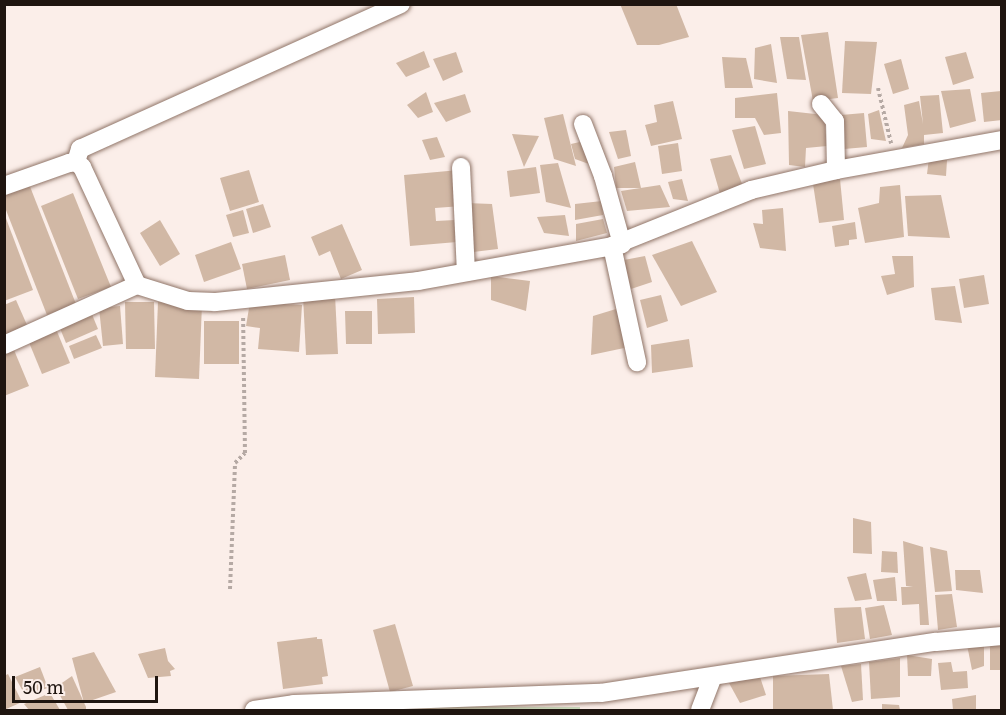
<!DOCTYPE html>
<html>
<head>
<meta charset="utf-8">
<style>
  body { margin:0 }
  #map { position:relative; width:1006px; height:715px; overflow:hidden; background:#fbeee9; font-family:Literata,serif }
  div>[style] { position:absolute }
  .green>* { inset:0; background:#c9d9bb }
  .building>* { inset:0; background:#d1b8a5 }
  .path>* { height:4px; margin-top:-2px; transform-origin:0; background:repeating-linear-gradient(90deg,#b5a9a4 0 3px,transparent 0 6px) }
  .roads { filter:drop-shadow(0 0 2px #907568) drop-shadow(0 0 2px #907568) }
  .minor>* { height:18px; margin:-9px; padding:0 9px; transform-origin:9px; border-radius:9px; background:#fff }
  span { translate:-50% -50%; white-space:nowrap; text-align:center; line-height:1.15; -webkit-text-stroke:6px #fbeee9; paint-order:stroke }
  .frame { position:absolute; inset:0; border:6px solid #1f1510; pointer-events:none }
  .scale { position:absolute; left:12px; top:676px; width:146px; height:27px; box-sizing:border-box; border:3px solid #1f1510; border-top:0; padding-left:8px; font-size:18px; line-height:21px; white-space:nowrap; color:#1f1510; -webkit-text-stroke:4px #fbeee9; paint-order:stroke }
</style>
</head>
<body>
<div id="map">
  <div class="green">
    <div style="clip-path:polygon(381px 706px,580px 707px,580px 710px,265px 710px)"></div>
  </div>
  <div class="building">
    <div style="clip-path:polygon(620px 4px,676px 4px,689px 37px,659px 45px,637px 45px)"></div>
    <div style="clip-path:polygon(828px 32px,838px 98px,813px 101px,801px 35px)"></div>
    <div style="clip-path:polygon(780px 37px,799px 37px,806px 80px,787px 79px)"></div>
    <div style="clip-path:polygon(845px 41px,877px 42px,871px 94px,842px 93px)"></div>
    <div style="clip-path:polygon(771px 44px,777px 83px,754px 79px,755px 48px)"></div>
    <div style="clip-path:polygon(424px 51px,430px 67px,406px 77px,396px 63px)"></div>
    <div style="clip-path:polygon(456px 52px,463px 72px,443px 81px,433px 59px)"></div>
    <div style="clip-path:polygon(966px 52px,974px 78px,953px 85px,945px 57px)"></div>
    <div style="clip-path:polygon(722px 57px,746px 58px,753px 88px,725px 88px)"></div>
    <div style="clip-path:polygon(901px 59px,909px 89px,893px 94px,884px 64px)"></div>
    <div style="clip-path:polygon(970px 89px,976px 121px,950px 128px,941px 91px)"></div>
    <div style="clip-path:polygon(1001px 91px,1002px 120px,984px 122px,981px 93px)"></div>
    <div style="clip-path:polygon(426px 92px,433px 112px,418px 118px,407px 105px)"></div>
    <div style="clip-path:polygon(777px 93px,781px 133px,764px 135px,755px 118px,735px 118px,735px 98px)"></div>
    <div style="clip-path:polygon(465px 94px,471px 112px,446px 122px,434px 103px)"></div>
    <div style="clip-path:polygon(939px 95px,943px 133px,924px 135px,924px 144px,902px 148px,908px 135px,904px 105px,919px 101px,923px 124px,920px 96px)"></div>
    <div style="clip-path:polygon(673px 101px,682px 139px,651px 146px,645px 125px,657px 122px,654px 105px)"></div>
    <div style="clip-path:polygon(879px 110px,886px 141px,871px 139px,868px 114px)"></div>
    <div style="clip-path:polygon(788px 111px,824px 115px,827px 146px,806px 148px,805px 167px,789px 165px)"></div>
    <div style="clip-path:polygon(864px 113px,867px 147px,844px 149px,841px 115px)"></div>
    <div style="clip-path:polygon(563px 114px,576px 166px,554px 159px,544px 118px)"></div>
    <div style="clip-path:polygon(755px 126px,766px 164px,744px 169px,732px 130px)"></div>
    <div style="clip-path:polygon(626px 130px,631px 156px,618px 159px,609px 132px)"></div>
    <div style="clip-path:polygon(512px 134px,539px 136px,524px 167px)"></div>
    <div style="clip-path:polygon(437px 137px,445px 157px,430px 160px,422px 140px)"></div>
    <div style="clip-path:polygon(584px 141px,589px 164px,575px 159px,571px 144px)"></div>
    <div style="clip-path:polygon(678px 143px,682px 171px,662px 174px,658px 146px)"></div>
    <div style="clip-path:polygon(731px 155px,744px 189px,721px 197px,710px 159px)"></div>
    <div style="clip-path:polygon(929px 158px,947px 160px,946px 176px,927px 174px)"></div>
    <div style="clip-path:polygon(635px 162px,641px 188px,616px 188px,614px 167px)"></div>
    <div style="clip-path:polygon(558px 163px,571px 208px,546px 202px,540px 165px)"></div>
    <div style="clip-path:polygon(536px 167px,540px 193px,510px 197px,507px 171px)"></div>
    <div style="clip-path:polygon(249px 170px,259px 202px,230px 211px,220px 178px)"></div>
    <div style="clip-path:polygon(459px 170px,462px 206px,435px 208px,436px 221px,455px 220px,457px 242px,410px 246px,404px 175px)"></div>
    <div style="clip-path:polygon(682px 179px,688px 201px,673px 199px,668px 182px)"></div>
    <div style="clip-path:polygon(840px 179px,844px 220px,819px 223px,813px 184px)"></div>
    <div style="clip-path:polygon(29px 184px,76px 304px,47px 315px,4px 205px,4px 194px)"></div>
    <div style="clip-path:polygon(660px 185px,670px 207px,627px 211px,621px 191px)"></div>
    <div style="clip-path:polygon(900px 185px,904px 237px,865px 243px,858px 208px,879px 203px,880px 187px)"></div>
    <div style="clip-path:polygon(73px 193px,111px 287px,78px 299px,41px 206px)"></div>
    <div style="clip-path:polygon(941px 195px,950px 238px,908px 236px,905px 196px)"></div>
    <div style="clip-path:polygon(602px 201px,603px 215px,575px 220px,575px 204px)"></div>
    <div style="clip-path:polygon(466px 203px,492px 204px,498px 249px,473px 252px)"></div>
    <div style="clip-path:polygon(263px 204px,271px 227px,253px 233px,246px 209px)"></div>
    <div style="clip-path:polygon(783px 208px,786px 251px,760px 248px,753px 223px,763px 224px,762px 210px)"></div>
    <div style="clip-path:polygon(243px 210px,249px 233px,233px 237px,226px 215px)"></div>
    <div style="clip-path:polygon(4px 213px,33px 290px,4px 301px)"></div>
    <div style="clip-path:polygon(565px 215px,569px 236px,544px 233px,537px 217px)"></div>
    <div style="clip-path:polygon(603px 219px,607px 233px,576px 241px,576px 224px)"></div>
    <div style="clip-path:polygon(160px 220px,180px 254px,160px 266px,140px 233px)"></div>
    <div style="clip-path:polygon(855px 222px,857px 239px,849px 240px,849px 245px,835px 247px,832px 226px)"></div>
    <div style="clip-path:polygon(342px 224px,362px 270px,341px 279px,330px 251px,319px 256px,311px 237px)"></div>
    <div style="clip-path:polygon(692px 241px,717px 292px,681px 306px,652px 255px)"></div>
    <div style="clip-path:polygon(231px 242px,241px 269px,204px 282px,195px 255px)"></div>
    <div style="clip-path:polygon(285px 255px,290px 280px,247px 289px,242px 264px)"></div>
    <div style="clip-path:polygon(645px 256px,652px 282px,631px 289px,624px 260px)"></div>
    <div style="clip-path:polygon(892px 256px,913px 256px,914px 287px,887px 295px,881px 276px,895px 274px)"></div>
    <div style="clip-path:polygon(984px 275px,989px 304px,964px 308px,959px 279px)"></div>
    <div style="clip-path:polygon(491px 276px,530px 281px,526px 311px,491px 300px)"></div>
    <div style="clip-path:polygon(955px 286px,962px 323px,935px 320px,931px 288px)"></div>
    <div style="clip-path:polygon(335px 295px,338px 354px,306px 355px,303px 296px)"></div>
    <div style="clip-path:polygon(661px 295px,668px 321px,647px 328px,640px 300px)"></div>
    <div style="clip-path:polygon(414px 297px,415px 333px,378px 334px,377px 299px)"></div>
    <div style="clip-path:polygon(16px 300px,27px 325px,4px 335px,4px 305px)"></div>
    <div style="clip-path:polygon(125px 302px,154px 302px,155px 349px,126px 349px)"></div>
    <div style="clip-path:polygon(158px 302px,202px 304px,199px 379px,155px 377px)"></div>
    <div style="clip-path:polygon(250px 302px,302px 305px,299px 352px,258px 349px,260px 328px,246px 326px)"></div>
    <div style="clip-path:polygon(120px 306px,123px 344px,103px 346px,99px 308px)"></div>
    <div style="clip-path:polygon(616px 309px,629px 347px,591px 355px,593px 316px)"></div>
    <div style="clip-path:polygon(345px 311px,372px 311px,372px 344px,346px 344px)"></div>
    <div style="clip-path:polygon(91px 312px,98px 329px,66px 343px,59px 326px)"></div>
    <div style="clip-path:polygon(204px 321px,239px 321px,239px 364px,204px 364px)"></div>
    <div style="clip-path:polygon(56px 329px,70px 363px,42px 374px,28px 340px)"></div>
    <div style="clip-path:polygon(96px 335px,102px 348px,74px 359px,69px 346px)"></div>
    <div style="clip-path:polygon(689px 339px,693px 367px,652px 373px,651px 345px)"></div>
    <div style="clip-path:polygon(14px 350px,29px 386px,4px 396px,4px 354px)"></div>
    <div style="clip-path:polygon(853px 518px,871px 522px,872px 554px,853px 553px)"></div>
    <div style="clip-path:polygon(903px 541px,923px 547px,929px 625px,920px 625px,919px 604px,902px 605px,901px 587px,913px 587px,906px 586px)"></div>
    <div style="clip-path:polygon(930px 547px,947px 551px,952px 591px,935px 592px)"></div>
    <div style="clip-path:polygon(882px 551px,897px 552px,898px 573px,881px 572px)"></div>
    <div style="clip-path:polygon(955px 570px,980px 570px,983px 593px,956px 590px)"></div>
    <div style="clip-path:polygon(866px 573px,872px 599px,855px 601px,847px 577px)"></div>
    <div style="clip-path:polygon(895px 577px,897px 601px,877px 601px,873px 580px)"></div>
    <div style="clip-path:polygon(952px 594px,957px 627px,938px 630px,935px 595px)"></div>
    <div style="clip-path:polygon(884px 605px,892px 635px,870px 639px,865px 608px)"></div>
    <div style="clip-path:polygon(861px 607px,865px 639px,837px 643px,834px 608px)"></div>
    <div style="clip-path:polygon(395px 624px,413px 686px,390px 692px,373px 630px)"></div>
    <div style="clip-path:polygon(317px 637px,317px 639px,322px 639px,328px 676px,322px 677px,323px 684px,283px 689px,277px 642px)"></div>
    <div style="clip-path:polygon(990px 642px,1002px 643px,1002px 670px,990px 670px)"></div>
    <div style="clip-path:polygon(984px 643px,984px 666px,972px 670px,967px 645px)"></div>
    <div style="clip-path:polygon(165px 648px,168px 661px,175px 669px,170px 671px,171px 676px,148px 678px,138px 654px)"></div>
    <div style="clip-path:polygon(94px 652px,116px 692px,84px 703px,72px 658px)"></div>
    <div style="clip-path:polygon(907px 655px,932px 659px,931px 676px,908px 676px)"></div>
    <div style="clip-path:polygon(900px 658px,900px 697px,871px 699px,869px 662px)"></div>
    <div style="clip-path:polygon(951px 662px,953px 672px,967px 671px,968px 688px,941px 690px,938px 663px)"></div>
    <div style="clip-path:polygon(861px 664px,863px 700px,852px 702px,841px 666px)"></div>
    <div style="clip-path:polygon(40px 667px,48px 688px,25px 695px,15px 677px)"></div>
    <div style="clip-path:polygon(8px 674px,22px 702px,4px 710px,4px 676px)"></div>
    <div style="clip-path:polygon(829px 674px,833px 710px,773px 710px,773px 676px)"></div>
    <div style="clip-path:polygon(72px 676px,86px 707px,86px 710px,68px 710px,57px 690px,56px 687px)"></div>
    <div style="clip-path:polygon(760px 677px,766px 695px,740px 703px,729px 683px)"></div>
    <div style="clip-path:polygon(50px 693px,60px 710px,29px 710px,24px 704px)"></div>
    <div style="clip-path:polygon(976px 695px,976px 710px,953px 710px,952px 699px)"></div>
    <div style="clip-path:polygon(882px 704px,899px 705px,900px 710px,882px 710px)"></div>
  </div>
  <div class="path">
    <div style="left:878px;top:88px;width:57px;rotate:76.7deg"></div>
    <div style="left:230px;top:589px;width:126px;rotate:-87.7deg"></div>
    <div style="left:235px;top:463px;width:14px;rotate:-45deg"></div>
    <div style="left:245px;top:453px;width:136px;rotate:-90.8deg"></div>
  </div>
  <div class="roads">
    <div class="minor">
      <div style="left:821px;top:104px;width:22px;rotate:51deg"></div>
      <div style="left:835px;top:121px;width:49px;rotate:88.8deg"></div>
      <div style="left:583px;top:124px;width:56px;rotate:69deg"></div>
      <div style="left:603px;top:176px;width:71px;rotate:74.4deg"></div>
      <div style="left:76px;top:162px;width:14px;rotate:-73deg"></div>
      <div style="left:80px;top:149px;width:352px;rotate:-24.3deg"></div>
      <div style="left:461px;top:167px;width:105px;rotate:87.3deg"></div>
      <div style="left:4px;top:186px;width:69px;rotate:-19.5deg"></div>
      <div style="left:69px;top:163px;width:7px;rotate:-8deg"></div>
      <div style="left:76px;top:162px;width:8px;rotate:40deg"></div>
      <div style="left:82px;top:167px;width:130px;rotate:65deg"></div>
      <div style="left:612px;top:246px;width:119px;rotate:77.8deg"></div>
      <div style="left:4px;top:345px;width:146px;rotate:-24.3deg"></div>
      <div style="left:137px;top:285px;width:53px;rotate:17.4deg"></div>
      <div style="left:188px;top:301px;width:27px;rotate:2deg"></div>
      <div style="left:215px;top:302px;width:204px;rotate:-5.9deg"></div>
      <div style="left:418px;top:281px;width:197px;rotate:-10.2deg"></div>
      <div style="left:612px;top:246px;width:150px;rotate:-21.9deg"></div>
      <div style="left:751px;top:190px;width:87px;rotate:-13.2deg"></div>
      <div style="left:836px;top:170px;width:169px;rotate:-10.2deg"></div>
      <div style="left:254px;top:710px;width:40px;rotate:-8.5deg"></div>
      <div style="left:294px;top:704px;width:307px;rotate:-2.1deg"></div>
      <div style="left:601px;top:693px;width:339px;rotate:-8.7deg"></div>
      <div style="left:936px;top:642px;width:66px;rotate:-5.2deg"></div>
      <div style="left:700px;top:710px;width:34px;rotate:-69deg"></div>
    </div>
  </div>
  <div class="frame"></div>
  <div class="scale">50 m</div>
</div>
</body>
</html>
